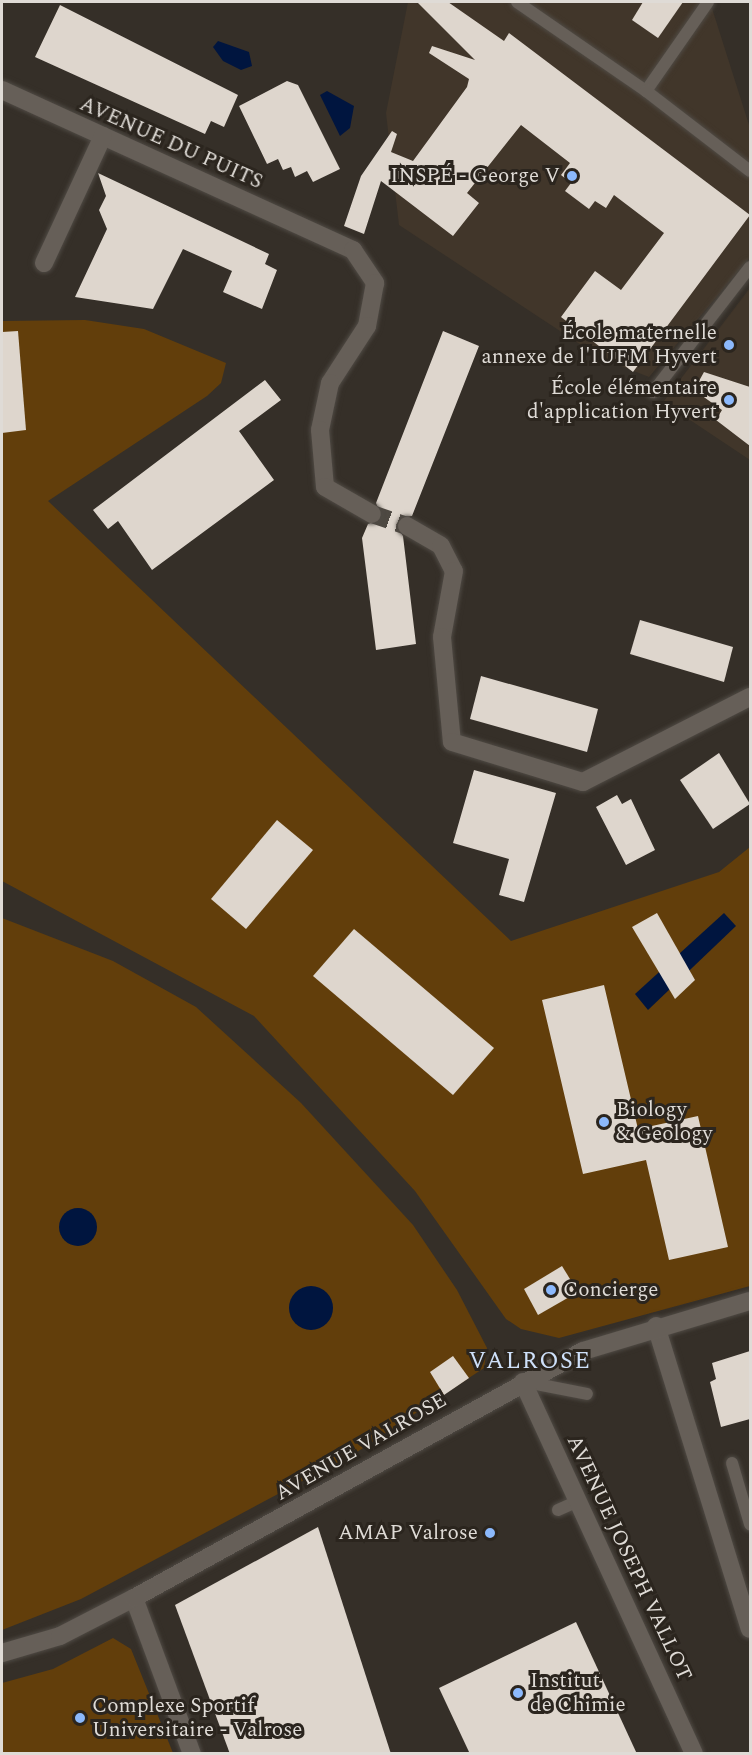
<!DOCTYPE html>
<html>
<head>
<meta charset="utf-8">
<style>
  body { margin:0 }
  #map { position:relative; width:752px; height:1755px; overflow:hidden; background:#352f28; font-family:Spectral,serif }
  div>[style] { position:absolute }
  .built>* { inset:0; background:#41362a }
  .green>* { inset:0; background:#623e0b }
  .water>* { inset:0; background:#00153f }
  .round { border-radius:50% }
  .building>* { inset:0; background:#ded6cd }
  .street-tunnel>* { height:18px; margin-top:-9px; transform-origin:0; background:repeating-linear-gradient(90deg,#4e4942 0 18px,transparent 0 27px) }
  .roads { filter:drop-shadow(0 0 2px #4f4a44) drop-shadow(0 0 2px #4f4a44) }
  .lane>* { height:12px; margin:-6px; padding:0 6px; transform-origin:6px; border-radius:6px; background:#665f58 }
  .street>* { height:18px; margin:-9px; padding:0 9px; transform-origin:9px; border-radius:9px; background:#665f58 }
  .dots>* { width:16px; height:16px; translate:-50% -50%; box-sizing:border-box; border:3px solid #2b251e; border-radius:50% }
  span { translate:-50% -50%; white-space:nowrap; text-align:center; line-height:1.15; -webkit-text-stroke:6px #2b251e; paint-order:stroke }
  .street-label { font-size:21px; color:#dfdbd6 }
  .poi-label { font-size:21px; color:#dfdbd6 }
  .right { translate:-100% -50%; text-align:right }
  .left { translate:0 -50%; text-align:left }
  .quarter-label { font-size:24px; color:#cee0f9; letter-spacing:1.5px }
  .frame { position:absolute; inset:0; border:3px solid #dfdbd6; pointer-events:none }
</style>
</head>
<body>
<div id="map">
  <div class="built">
    <div style="clip-path:polygon(408px 2px,710px 2px,750px 128px,750px 257px,649px 377px,601px 358px,399px 225px,386px 113px)"></div>
    <div style="clip-path:polygon(750px 288px,750px 460px,663px 402px)"></div>
  </div>
  <div class="green">
    <div style="clip-path:polygon(85px 320px,144px 329px,226px 363px,221px 383px,207px 396px,48px 501px,511px 941px,719px 872px,750px 847px,750px 1286px,559px 1338px,521px 1329px,506px 1319px,415px 1191px,254px 1016px,2px 881px,2px 321px)"></div>
    <div style="clip-path:polygon(2px 918px,113px 961px,196px 1007px,301px 1103px,413px 1225px,457px 1290px,487px 1348px,484px 1368px,357px 1452px,81px 1599px,2px 1630px)"></div>
    <div style="clip-path:polygon(113px 1638px,131px 1649px,173px 1753px,2px 1753px,2px 1683px,53px 1669px)"></div>
  </div>
  <div class="water">
    <div style="clip-path:polygon(218px 41px,249px 52px,252px 66px,241px 70px,223px 61px,213px 47px)"></div>
    <div style="clip-path:polygon(327px 91px,354px 106px,350px 128px,340px 136px,320px 95px)"></div>
    <div style="clip-path:polygon(724px 913px,736px 926px,648px 1010px,635px 994px)"></div>
    <div class="round" style="left:59px;top:1208px;width:38px;height:38px"></div>
    <div class="round" style="left:289px;top:1286px;width:44px;height:44px"></div>
  </div>
  <div class="building">
    <div style="clip-path:polygon(417px 2px,448px 2px,504px 41px,509px 33px,750px 215px,633px 372px,561px 317px,595px 271px,621px 290px,664px 233px,614px 195px,606px 208px,595px 201px,589px 209px,565px 191px,571px 183px,561px 175px,570px 163px,521px 125px,467px 193px,479px 203px,453px 236px,381px 181px,364px 234px,344px 226px,361px 176px,392px 131px,397px 134px,391px 152px,413px 161px,467px 87px,469px 79px,429px 53px,432px 46px,475px 60px)"></div>
    <div style="clip-path:polygon(643px 2px,683px 2px,658px 38px,632px 20px)"></div>
    <div style="clip-path:polygon(60px 5px,238px 95px,224px 127px,211px 121px,205px 134px,35px 57px)"></div>
    <div style="clip-path:polygon(287px 81px,298px 85px,340px 169px,313px 182px,307px 171px,295px 177px,291px 167px,283px 170px,278px 159px,267px 164px,239px 106px)"></div>
    <div style="clip-path:polygon(98px 173px,269px 254px,265px 264px,277px 270px,262px 309px,223px 292px,232px 271px,183px 249px,153px 309px,75px 297px,107px 229px,99px 210px,106px 196px)"></div>
    <div style="clip-path:polygon(18px 331px,26px 430px,2px 433px,2px 332px)"></div>
    <div style="clip-path:polygon(443px 331px,479px 346px,412px 516px,401px 517px,396px 525px,403px 536px,416px 644px,376px 650px,362px 538px,368px 524px,382px 519px,376px 503px)"></div>
    <div style="clip-path:polygon(704px 372px,750px 387px,750px 446px,716px 420px,722px 410px,694px 390px)"></div>
    <div style="clip-path:polygon(265px 380px,281px 400px,239px 431px,274px 480px,152px 570px,118px 521px,108px 529px,93px 510px)"></div>
    <div style="clip-path:polygon(640px 620px,733px 647px,724px 682px,630px 654px)"></div>
    <div style="clip-path:polygon(481px 676px,598px 709px,587px 752px,470px 719px)"></div>
    <div style="clip-path:polygon(719px 753px,750px 804px,713px 829px,680px 780px)"></div>
    <div style="clip-path:polygon(474px 770px,556px 793px,524px 902px,499px 895px,509px 859px,453px 843px)"></div>
    <div style="clip-path:polygon(617px 795px,622px 804px,631px 799px,655px 850px,626px 865px,596px 807px)"></div>
    <div style="clip-path:polygon(277px 820px,313px 850px,246px 929px,211px 899px)"></div>
    <div style="clip-path:polygon(657px 913px,695px 980px,675px 999px,632px 927px)"></div>
    <div style="clip-path:polygon(354px 929px,494px 1048px,453px 1095px,313px 976px)"></div>
    <div style="clip-path:polygon(604px 985px,638px 1129px,698px 1116px,728px 1247px,669px 1260px,646px 1160px,583px 1174px,542px 1000px)"></div>
    <div style="clip-path:polygon(562px 1266px,578px 1292px,538px 1315px,524px 1289px)"></div>
    <div style="clip-path:polygon(750px 1351px,750px 1419px,721px 1427px,710px 1382px,716px 1379px,712px 1363px)"></div>
    <div style="clip-path:polygon(453px 1356px,469px 1378px,444px 1395px,430px 1372px)"></div>
    <div style="clip-path:polygon(318px 1527px,391px 1754px,230px 1754px,175px 1605px)"></div>
    <div style="clip-path:polygon(576px 1622px,637px 1754px,470px 1754px,439px 1688px)"></div>
  </div>
  <div class="street-tunnel">
    <div style="left:372px;top:514px;width:37px;rotate:19deg"></div>
  </div>
  <div class="roads">
    <div class="lane">
      <div style="left:517px;top:2px;width:157px;rotate:34.6deg"></div>
      <div style="left:646px;top:91px;width:108px;rotate:-55.1deg"></div>
      <div style="left:646px;top:91px;width:131px;rotate:37.6deg"></div>
      <div style="left:653px;top:392px;width:158px;rotate:-52.2deg"></div>
      <div style="left:526px;top:1382px;width:62px;rotate:11.1deg"></div>
      <div style="left:732px;top:1463px;width:64px;rotate:73.6deg"></div>
      <div style="left:558px;top:1510px;width:22px;rotate:-24deg"></div>
    </div>
    <div class="street">
      <div style="left:2px;top:90px;width:386px;rotate:24.5deg"></div>
      <div style="left:353px;top:250px;width:40px;rotate:56deg"></div>
      <div style="left:375px;top:283px;width:44px;rotate:100.5deg"></div>
      <div style="left:367px;top:326px;width:68px;rotate:123deg"></div>
      <div style="left:330px;top:383px;width:48px;rotate:102deg"></div>
      <div style="left:320px;top:430px;width:57px;rotate:85deg"></div>
      <div style="left:325px;top:487px;width:54px;rotate:29.9deg"></div>
      <div style="left:44px;top:263px;width:140px;rotate:-65.1deg"></div>
      <div style="left:407px;top:526px;width:39px;rotate:30deg"></div>
      <div style="left:441px;top:546px;width:28px;rotate:63deg"></div>
      <div style="left:454px;top:571px;width:67px;rotate:100.3deg"></div>
      <div style="left:442px;top:637px;width:105px;rotate:84.6deg"></div>
      <div style="left:452px;top:742px;width:137px;rotate:17deg"></div>
      <div style="left:583px;top:782px;width:187px;rotate:-27deg"></div>
      <div style="left:656px;top:1326px;width:317px;rotate:72.8deg"></div>
      <div style="left:523px;top:1382px;width:409px;rotate:65.3deg"></div>
      <div style="left:134px;top:1598px;width:166px;rotate:69.6deg"></div>
      <div style="left:2px;top:1653px;width:60px;rotate:-16.3deg"></div>
      <div style="left:60px;top:1636px;width:83px;rotate:-27.2deg"></div>
      <div style="left:134px;top:1598px;width:512px;rotate:-28.82deg"></div>
      <div style="left:583px;top:1351px;width:174px;rotate:-16.7deg"></div>
    </div>
  </div>
  <div class="dots">
    <div style="left:572px;top:176px;background:#8cb9fc"></div>
    <div style="left:729px;top:345px;background:#8cb9fc"></div>
    <div style="left:729px;top:400px;background:#8cb9fc"></div>
    <div style="left:604px;top:1122px;background:#8cb9fc"></div>
    <div style="left:551px;top:1290px;background:#8cb9fc"></div>
    <div style="left:490px;top:1533px;background:#8cb9fc"></div>
    <div style="left:518px;top:1693px;background:#8cb9fc"></div>
    <div style="left:80px;top:1718px;background:#8cb9fc"></div>
  </div>
  <div class="street-label">
    <span style="left:171px;top:143px;rotate:24deg">AVENUE DU PUITS</span>
    <span style="left:361px;top:1447px;rotate:-30deg">AVENUE VALROSE</span>
    <span style="left:629px;top:1558px;rotate:65deg">AVENUE JOSEPH VALLOT</span>
  </div>
  <div class="poi-label">
    <span class="right" style="left:560px;top:176px">INSPÉ - George V</span>
    <span class="right" style="left:717px;top:345px">École maternelle<br>annexe de l'IUFM Hyvert</span>
    <span class="right" style="left:717px;top:400px">École élémentaire<br>d'application Hyvert</span>
    <span class="left" style="left:616px;top:1122px">Biology<br>&amp; Geology</span>
    <span class="left" style="left:563px;top:1290px">Concierge</span>
    <span class="right" style="left:478px;top:1533px">AMAP Valrose</span>
    <span class="left" style="left:530px;top:1693px">Institut<br>de Chimie</span>
    <span class="left" style="left:92px;top:1718px">Complexe Sportif<br>Universitaire - Valrose</span>
  </div>
  <div class="quarter-label">
    <span style="left:530px;top:1362px">VALROSE</span>
  </div>
  <div class="frame"></div>
</div>
</body>
</html>
